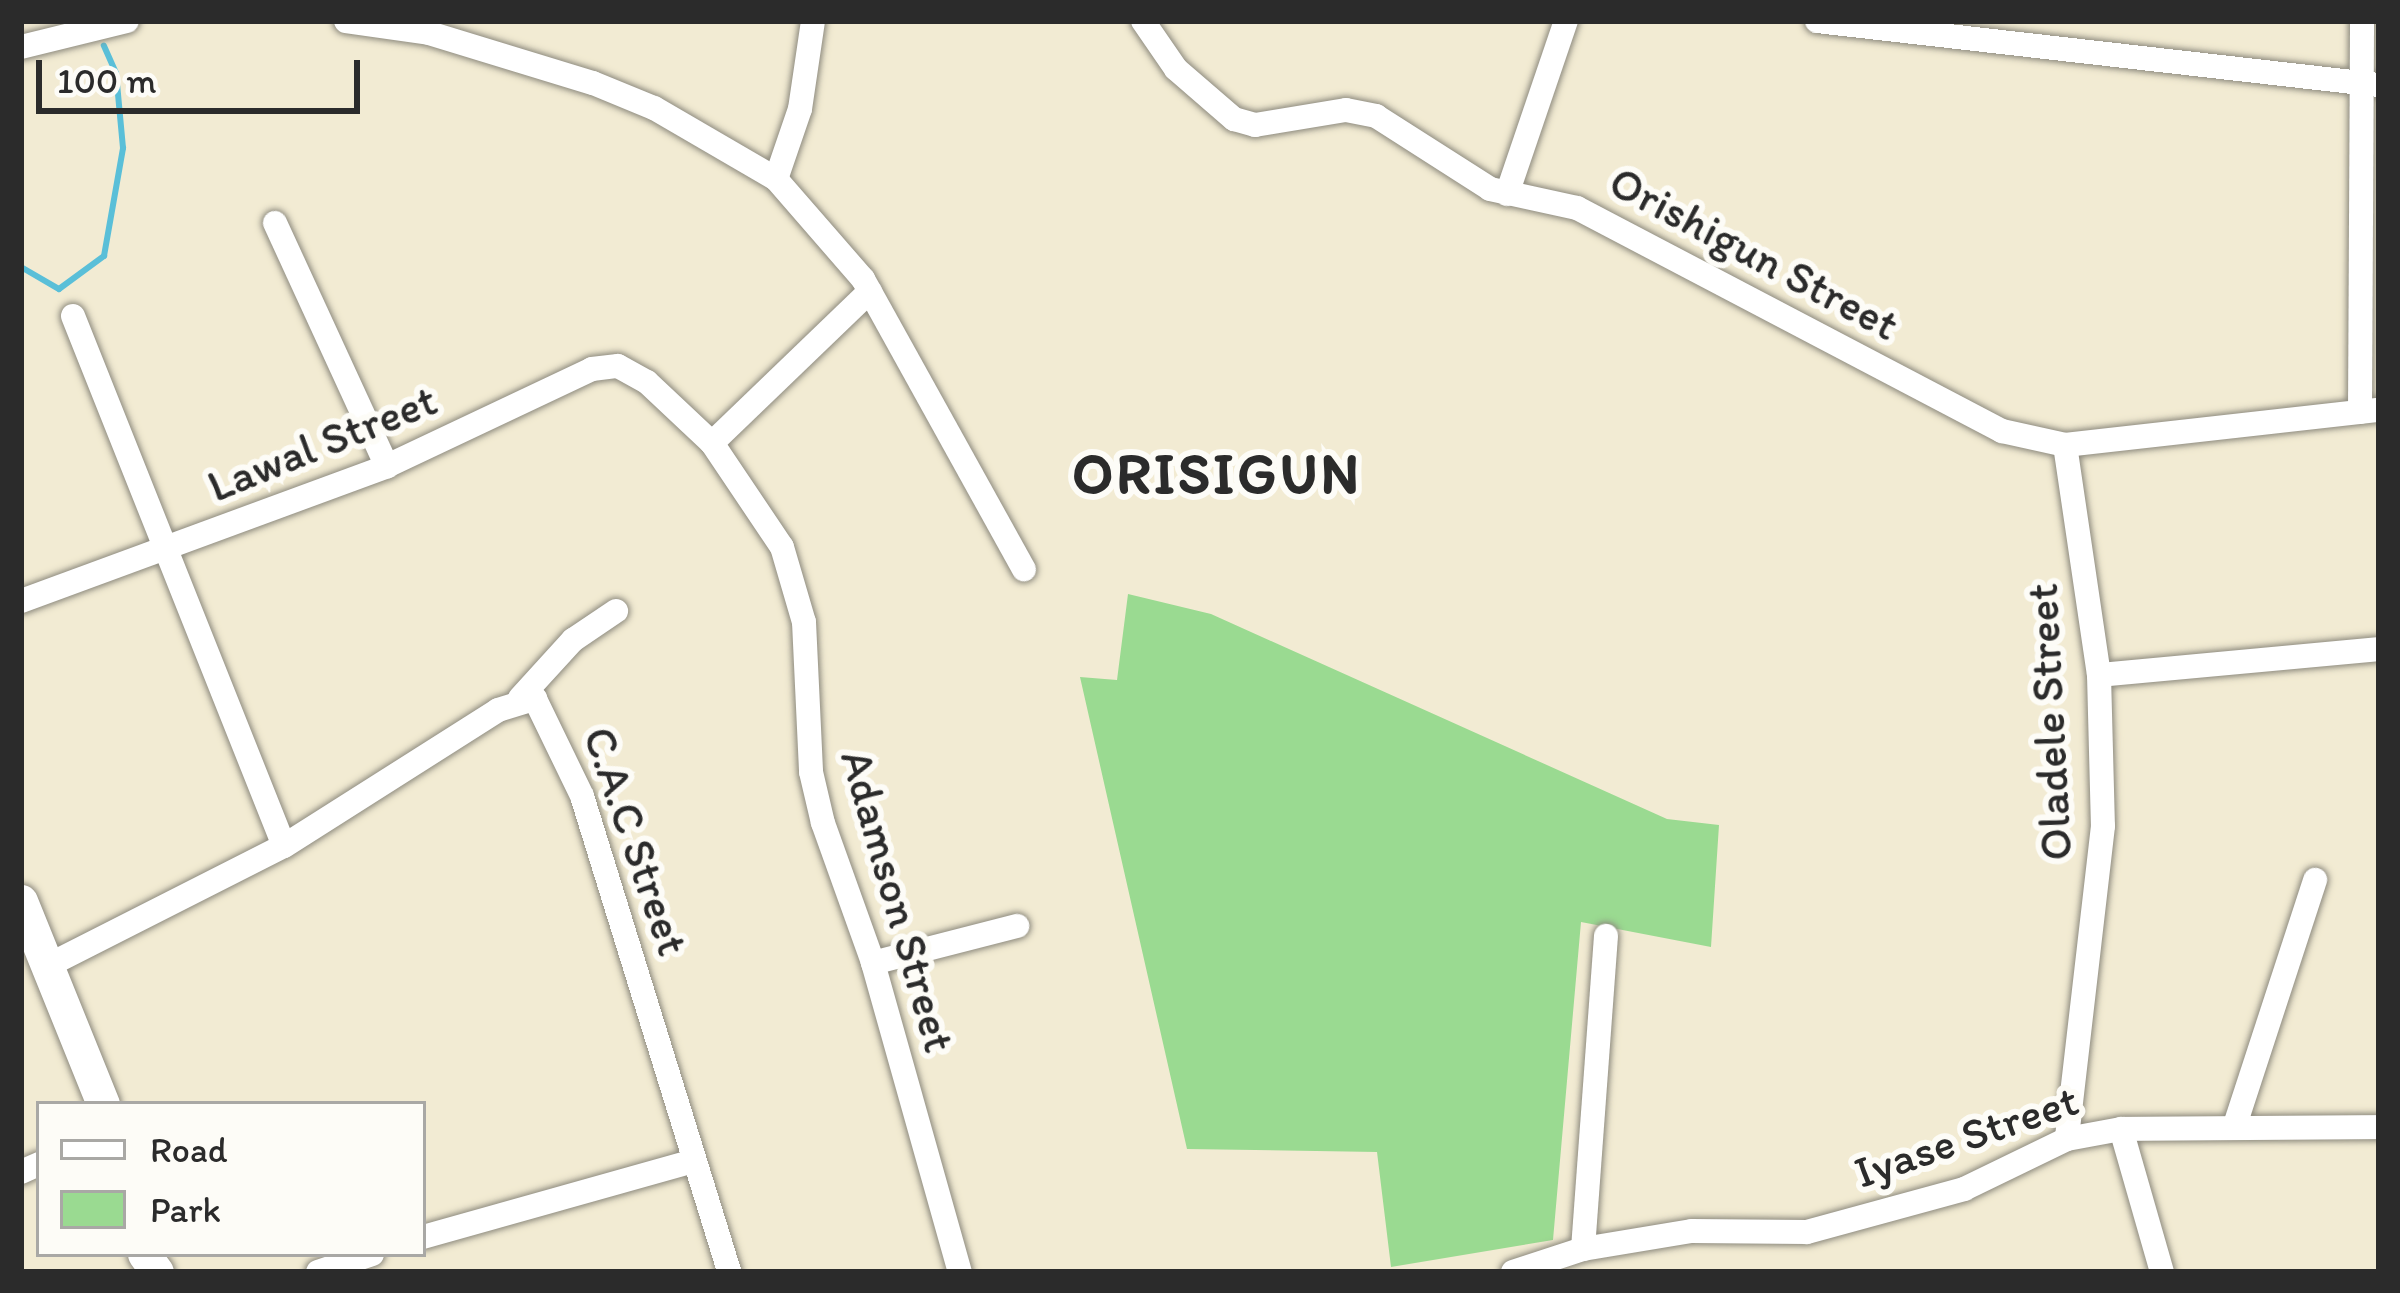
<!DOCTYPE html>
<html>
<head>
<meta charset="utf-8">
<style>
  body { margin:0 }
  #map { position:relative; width:2400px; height:1293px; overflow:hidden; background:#f2ebd3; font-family:Itim,sans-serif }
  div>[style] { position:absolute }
  .green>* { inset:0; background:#9ada91 }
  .stream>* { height:6px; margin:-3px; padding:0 3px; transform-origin:3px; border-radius:3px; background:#5abfd8 }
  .roads { filter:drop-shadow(0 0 3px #8e8b7f) drop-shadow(0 0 3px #8e8b7f) }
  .street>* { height:24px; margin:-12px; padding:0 12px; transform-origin:12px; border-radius:12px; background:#fff }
  .secondary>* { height:33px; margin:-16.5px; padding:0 16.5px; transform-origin:16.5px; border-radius:16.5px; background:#fff }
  span { translate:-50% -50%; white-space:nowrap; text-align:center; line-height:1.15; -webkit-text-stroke:12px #fdfcf7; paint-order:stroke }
  .street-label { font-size:45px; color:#2b2b2b }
  .district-label { font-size:57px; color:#2b2b2b; font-weight:700; letter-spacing:3px }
  .frame { position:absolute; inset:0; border:24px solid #2b2b2b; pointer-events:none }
  .legend { position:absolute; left:36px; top:1101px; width:390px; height:156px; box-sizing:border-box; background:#fdfcf7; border:3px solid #a9a8a5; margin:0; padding:15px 21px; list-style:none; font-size:36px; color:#2b2b2b }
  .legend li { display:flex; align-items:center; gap:24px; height:60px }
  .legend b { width:60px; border:3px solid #a9a8a5 }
  .scale { position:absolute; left:36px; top:60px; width:324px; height:54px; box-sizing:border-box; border:6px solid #2b2b2b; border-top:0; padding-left:15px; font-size:36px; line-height:42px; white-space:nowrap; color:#2b2b2b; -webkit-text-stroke:9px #fdfcf7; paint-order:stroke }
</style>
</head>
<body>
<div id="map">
  <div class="green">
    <div style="clip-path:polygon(1128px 594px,1211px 614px,1667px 819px,1719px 825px,1711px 947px,1581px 922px,1553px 1240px,1391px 1267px,1377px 1152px,1187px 1149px,1080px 677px,1117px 680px)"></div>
  </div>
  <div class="stream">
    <div style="left:21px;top:267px;width:44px;rotate:30.1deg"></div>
    <div style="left:59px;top:289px;width:56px;rotate:-36.3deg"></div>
    <div style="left:104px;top:256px;width:110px;rotate:-80deg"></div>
    <div style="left:123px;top:148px;width:75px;rotate:-95.3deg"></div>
    <div style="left:116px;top:73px;width:30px;rotate:-114deg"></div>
  </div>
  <div class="roads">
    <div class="street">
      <div style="left:346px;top:21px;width:84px;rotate:8.2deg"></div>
      <div style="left:429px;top:33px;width:171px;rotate:17deg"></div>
      <div style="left:593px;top:83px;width:66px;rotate:22.3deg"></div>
      <div style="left:654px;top:108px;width:141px;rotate:30.2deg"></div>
      <div style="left:776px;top:179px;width:133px;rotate:49deg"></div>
      <div style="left:863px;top:279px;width:332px;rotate:61deg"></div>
      <div style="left:1143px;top:21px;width:58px;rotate:55.5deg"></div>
      <div style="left:1176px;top:69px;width:77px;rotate:40.8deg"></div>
      <div style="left:1234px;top:119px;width:22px;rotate:16deg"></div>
      <div style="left:1255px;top:125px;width:92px;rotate:-9.4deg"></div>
      <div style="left:1346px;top:110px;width:31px;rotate:11deg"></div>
      <div style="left:1376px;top:116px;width:135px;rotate:32.6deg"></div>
      <div style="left:1490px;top:189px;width:89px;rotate:12.3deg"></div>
      <div style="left:1577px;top:208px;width:480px;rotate:27.7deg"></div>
      <div style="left:2002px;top:431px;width:65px;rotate:12.5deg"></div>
      <div style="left:2065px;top:445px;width:316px;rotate:-6.4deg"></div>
      <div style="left:1817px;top:21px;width:566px;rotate:6.5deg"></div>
      <div style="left:21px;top:47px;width:109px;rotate:-13.8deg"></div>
      <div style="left:776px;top:179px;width:74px;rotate:-71.1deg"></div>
      <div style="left:800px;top:109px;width:89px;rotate:-81.6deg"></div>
      <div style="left:1507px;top:194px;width:183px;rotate:-71.2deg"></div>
      <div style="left:275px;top:223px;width:268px;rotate:65.3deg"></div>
      <div style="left:73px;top:316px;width:570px;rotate:68.29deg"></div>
      <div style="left:2360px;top:412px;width:391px;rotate:-89.7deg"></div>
      <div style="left:712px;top:443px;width:219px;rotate:-43.9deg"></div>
      <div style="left:2065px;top:445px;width:232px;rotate:81.6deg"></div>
      <div style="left:2099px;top:675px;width:151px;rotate:88.5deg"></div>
      <div style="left:2103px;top:826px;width:315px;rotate:96.6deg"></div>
      <div style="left:21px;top:601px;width:390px;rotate:-20.2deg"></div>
      <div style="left:387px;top:466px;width:227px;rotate:-25.3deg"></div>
      <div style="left:592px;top:369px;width:26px;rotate:-7deg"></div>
      <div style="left:618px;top:366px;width:33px;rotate:29deg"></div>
      <div style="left:647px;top:382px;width:89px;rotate:43.2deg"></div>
      <div style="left:712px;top:443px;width:125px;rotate:56.1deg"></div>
      <div style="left:782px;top:547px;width:78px;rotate:73.7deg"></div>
      <div style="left:804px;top:622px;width:150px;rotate:87.3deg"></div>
      <div style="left:811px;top:772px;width:52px;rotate:76.8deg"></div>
      <div style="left:823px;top:823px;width:149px;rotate:70.3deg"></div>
      <div style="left:873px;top:963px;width:321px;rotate:74.3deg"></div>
      <div style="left:2099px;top:675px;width:281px;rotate:-5.3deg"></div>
      <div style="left:520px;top:698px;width:79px;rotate:-47.6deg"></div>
      <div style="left:573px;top:640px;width:52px;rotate:-34deg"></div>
      <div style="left:873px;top:963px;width:149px;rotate:-14.4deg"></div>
      <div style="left:49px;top:965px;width:263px;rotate:-26.9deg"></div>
      <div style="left:284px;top:846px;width:254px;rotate:-32.4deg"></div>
      <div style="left:498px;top:710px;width:39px;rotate:-17deg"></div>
      <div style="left:535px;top:699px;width:108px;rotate:64.1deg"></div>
      <div style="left:582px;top:796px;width:498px;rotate:72.8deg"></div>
      <div style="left:2235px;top:1125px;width:258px;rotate:-71.9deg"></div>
      <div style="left:2121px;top:1129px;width:149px;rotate:74deg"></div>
      <div style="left:21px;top:1172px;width:20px;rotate:-24deg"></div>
      <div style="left:423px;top:1237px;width:281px;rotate:-15.7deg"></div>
      <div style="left:1583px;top:1249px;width:314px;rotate:-85.8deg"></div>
      <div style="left:318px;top:1272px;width:57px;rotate:-18.4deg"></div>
      <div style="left:1513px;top:1272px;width:74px;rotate:-18.2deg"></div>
      <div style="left:1583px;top:1249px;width:110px;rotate:-9.4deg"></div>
      <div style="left:1692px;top:1231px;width:115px;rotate:0.5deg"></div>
      <div style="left:1807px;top:1232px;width:163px;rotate:-15.3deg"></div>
      <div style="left:1964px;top:1189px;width:114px;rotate:-25.9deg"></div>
      <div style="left:2067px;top:1139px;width:55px;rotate:-10.5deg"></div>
      <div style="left:2121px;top:1129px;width:258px;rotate:-0.4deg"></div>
    </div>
    <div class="secondary">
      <div style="left:21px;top:901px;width:219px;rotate:68deg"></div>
      <div style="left:144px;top:1254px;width:22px;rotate:54deg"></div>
    </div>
  </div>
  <div class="street-label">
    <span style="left:1754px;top:253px;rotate:28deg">Orishigun Street</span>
    <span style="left:322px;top:443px;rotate:-22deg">Lawal Street</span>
    <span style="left:2049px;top:722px;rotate:-93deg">Oladele Street</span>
    <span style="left:636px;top:841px;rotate:71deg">C.A.C Street</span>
    <span style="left:898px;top:901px;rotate:74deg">Adamson Street</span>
    <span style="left:1966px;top:1136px;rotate:-19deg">Iyase Street</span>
  </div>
  <div class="district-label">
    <span style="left:1217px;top:474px">ORISIGUN</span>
  </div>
  <div class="frame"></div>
  <ul class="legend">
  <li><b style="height:15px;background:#fff"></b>Road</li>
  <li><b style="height:33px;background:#9ada91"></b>Park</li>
  </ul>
  <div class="scale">100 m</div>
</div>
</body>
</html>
